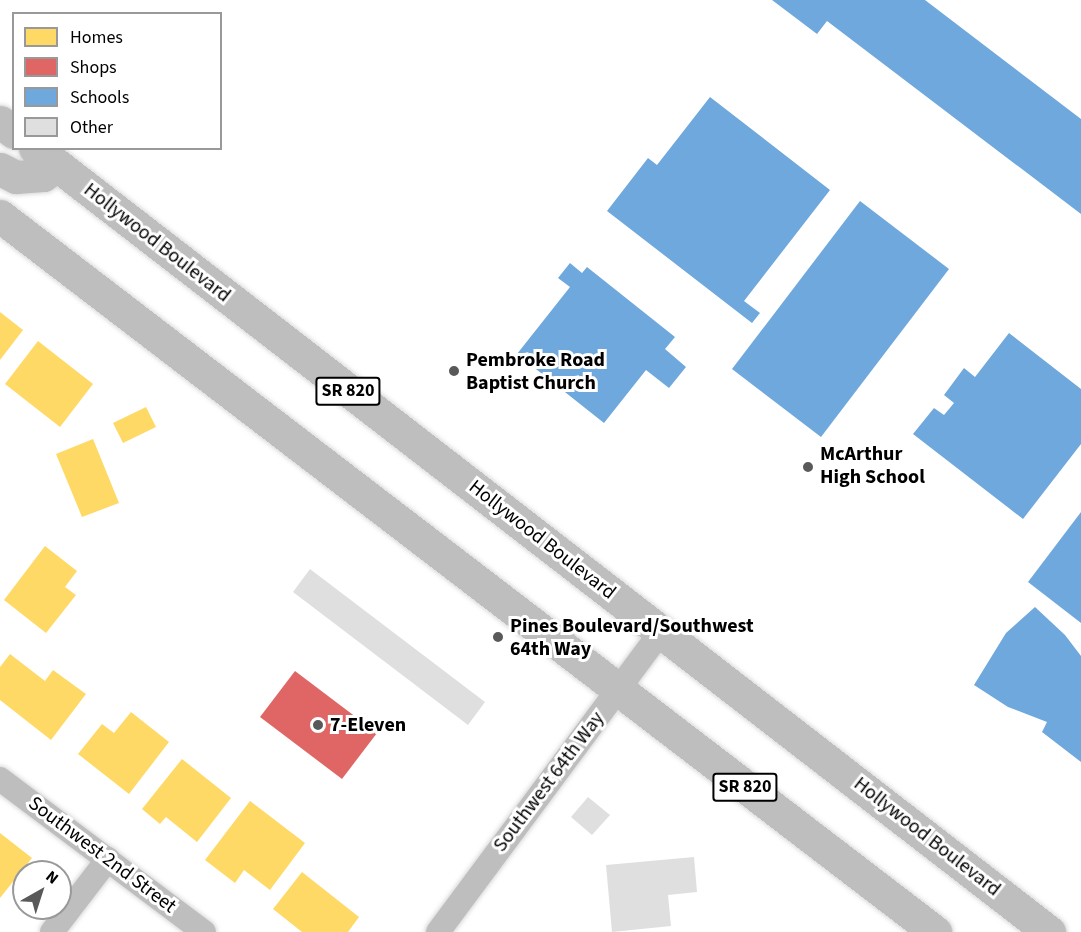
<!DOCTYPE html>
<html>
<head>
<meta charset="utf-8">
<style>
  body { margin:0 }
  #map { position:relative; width:1081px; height:932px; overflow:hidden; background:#fff; font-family:"Source Sans 3",sans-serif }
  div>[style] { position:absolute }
  .homes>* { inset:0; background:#ffd966 }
  .shops>* { inset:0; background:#e06666 }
  .schools>* { inset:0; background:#6fa8dc }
  .building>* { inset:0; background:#dfdfdf }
  .roads { filter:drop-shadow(0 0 2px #dbdbdb) drop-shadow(0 0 2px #dbdbdb) }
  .minor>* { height:24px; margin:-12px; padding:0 12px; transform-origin:12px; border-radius:12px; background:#bebebe }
  .trunk>* { height:33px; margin:-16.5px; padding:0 16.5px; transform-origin:16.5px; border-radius:16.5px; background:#bebebe }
  .dots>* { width:16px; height:16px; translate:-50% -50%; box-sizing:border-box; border:3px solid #fff; border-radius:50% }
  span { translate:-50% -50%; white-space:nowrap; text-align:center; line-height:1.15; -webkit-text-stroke:6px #fff; paint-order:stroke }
  .shield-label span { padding:2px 4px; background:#fff; border:2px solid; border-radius:4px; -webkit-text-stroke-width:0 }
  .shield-label { font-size:18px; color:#000; font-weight:700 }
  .street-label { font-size:20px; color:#000 }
  .poi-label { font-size:20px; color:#000; font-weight:700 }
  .left { translate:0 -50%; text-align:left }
  .legend { position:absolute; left:12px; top:12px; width:210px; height:138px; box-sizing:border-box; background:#fff; border:2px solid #999; margin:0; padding:8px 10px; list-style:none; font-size:18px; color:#000 }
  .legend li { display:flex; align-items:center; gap:12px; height:30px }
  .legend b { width:30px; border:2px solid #999 }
  .north { position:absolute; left:12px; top:860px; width:60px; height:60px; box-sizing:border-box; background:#fff; border:2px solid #999; border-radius:50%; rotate:39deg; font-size:16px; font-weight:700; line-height:24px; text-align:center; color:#000 }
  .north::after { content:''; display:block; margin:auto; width:21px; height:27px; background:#595959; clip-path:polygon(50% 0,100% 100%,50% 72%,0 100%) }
</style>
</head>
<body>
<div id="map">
  <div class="homes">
    <div style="clip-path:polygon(0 312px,23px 330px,0 360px)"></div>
    <div style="clip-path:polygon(38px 341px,93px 384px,60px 427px,5px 384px)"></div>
    <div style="clip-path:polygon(146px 407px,156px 427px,123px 443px,113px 423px)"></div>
    <div style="clip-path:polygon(93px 439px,119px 503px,82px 517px,56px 454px)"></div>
    <div style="clip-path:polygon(45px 546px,77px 571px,65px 587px,76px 595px,46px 633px,4px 600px)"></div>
    <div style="clip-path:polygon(10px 654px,45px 681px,53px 670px,86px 694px,51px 740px,0 700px,0 667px)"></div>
    <div style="clip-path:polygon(131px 712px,169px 742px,129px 794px,78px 754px,102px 724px,114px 733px)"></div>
    <div style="clip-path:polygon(182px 759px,231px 798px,197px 842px,166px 817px,160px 824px,142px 809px)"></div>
    <div style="clip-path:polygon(250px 801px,305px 843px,270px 890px,244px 870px,235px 883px,205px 860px)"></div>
    <div style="clip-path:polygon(0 833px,32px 858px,0 898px)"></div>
    <div style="clip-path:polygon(302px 872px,359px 917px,348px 932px,302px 932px,273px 909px)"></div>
  </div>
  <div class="shops">
    <div style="clip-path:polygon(295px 671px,377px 733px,342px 779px,260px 717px)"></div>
  </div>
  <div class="schools">
    <div style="clip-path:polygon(772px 0,925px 0,1081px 119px,1081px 214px,827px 21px,817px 34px)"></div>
    <div style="clip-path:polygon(710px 97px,830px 190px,744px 301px,760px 313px,752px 323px,607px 211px,648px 158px,657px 165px)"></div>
    <div style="clip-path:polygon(860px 201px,949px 269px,821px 437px,732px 369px)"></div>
    <div style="clip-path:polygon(570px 263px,582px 273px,587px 267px,675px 337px,665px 349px,686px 367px,669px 388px,646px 370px,604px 423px,517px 354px,570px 287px,558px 278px)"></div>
    <div style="clip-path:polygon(1009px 333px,1081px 389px,1081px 444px,1023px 519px,913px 434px,934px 408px,944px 415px,954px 403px,944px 395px,964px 368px,975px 377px)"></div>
    <div style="clip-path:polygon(1081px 512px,1081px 623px,1028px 582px)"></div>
    <div style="clip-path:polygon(1035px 607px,1065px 635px,1081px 656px,1081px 762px,1042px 732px,1047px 722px,1008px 707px,974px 685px,1006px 633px)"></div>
  </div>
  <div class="building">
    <div style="clip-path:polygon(310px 569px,485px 702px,468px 725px,293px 592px)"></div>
    <div style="clip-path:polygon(588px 797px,610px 815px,592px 835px,571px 817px)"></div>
    <div style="clip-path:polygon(694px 857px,697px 892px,668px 895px,671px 926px,612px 932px,606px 865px)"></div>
  </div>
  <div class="roads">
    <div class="minor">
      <div style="left:0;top:779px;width:255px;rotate:36.9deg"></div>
      <div style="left:52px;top:932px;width:92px;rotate:-52.5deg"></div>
      <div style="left:438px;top:932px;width:374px;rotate:-53.4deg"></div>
    </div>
    <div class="trunk">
      <div style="left:0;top:122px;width:17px;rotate:36deg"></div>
      <div style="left:35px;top:148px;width:1282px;rotate:37.71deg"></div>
      <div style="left:0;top:169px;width:18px;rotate:27deg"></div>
      <div style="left:16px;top:177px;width:27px;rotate:-4deg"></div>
      <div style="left:43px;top:175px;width:17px;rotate:-33deg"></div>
      <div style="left:0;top:216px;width:1178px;rotate:37.44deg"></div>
    </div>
  </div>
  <div class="dots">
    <div style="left:454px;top:371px;background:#595959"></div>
    <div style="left:808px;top:467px;background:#595959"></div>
    <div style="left:498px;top:637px;background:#595959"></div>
    <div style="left:318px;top:725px;background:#595959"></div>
  </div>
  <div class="shield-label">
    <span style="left:348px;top:391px">SR 820</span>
    <span style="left:745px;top:787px">SR 820</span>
  </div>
  <div class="street-label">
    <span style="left:157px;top:243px;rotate:38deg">Hollywood Boulevard</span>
    <span style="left:542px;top:540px;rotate:38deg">Hollywood Boulevard</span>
    <span style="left:549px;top:782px;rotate:-53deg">Southwest 64th Way</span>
    <span style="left:927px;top:837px;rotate:38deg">Hollywood Boulevard</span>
    <span style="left:102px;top:855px;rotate:37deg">Southwest 2nd Street</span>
  </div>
  <div class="poi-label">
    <span class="left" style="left:466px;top:372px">Pembroke Road<br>Baptist Church</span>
    <span class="left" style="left:820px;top:466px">McArthur<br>High School</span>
    <span class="left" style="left:510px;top:638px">Pines Boulevard/Southwest<br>64th Way</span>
    <span class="left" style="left:330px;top:725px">7-Eleven</span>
  </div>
  <ul class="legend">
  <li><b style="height:16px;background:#ffd966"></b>Homes</li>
  <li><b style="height:16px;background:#e06666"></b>Shops</li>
  <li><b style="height:16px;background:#6fa8dc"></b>Schools</li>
  <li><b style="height:16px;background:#dfdfdf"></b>Other</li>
  </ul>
  <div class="north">N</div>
</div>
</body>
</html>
